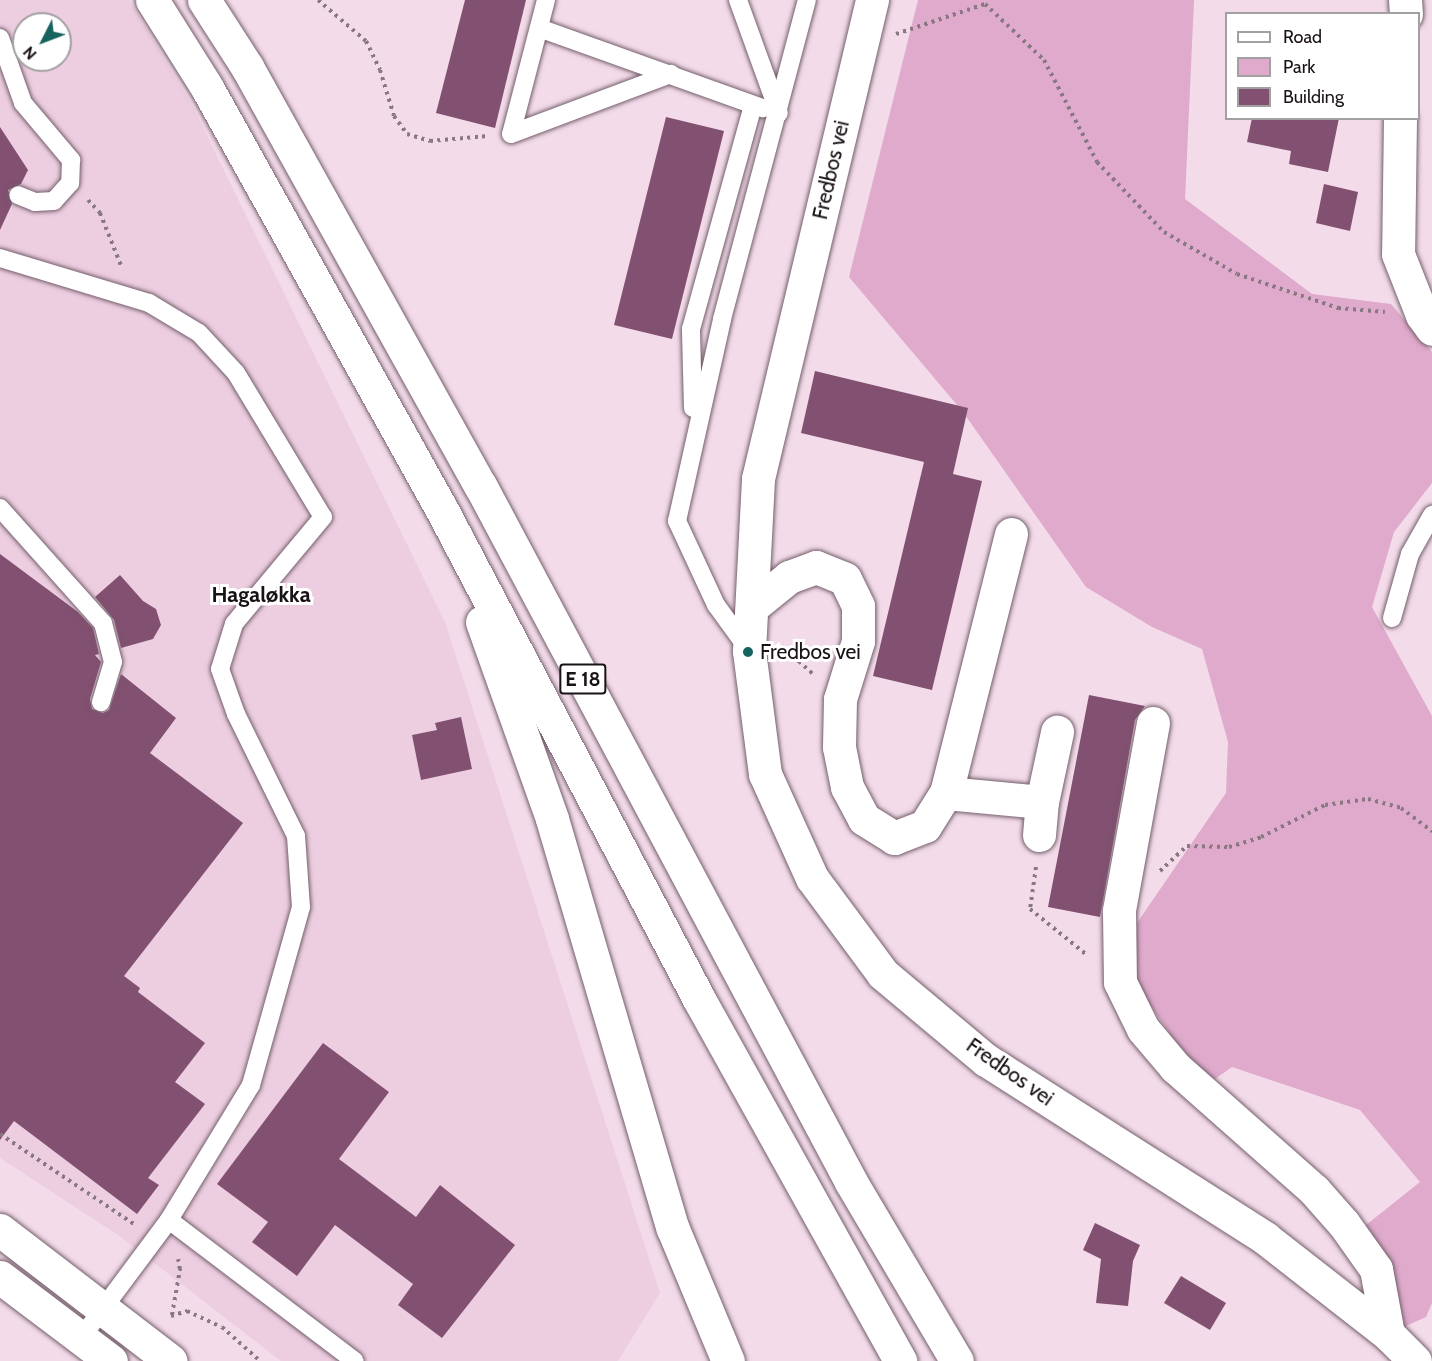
<!DOCTYPE html>
<html>
<head>
<meta charset="utf-8">
<style>
  body { margin:0 }
  #map { position:relative; width:1432px; height:1361px; overflow:hidden; background:#f3dbe9; font-family:Cabin,sans-serif }
  div>[style] { position:absolute }
  .built>* { inset:0; background:#edcee1 }
  .green>* { inset:0; background:#dfaacb }
  .building>* { inset:0; background:#825070 }
  .path>* { height:4px; margin-top:-2px; transform-origin:0; background:repeating-linear-gradient(90deg,#887881 0 3px,transparent 0 7.5px) }
  .roads { filter:drop-shadow(0 0 2px #745f6c) drop-shadow(0 0 2px #745f6c) }
  .lane>* { height:18px; margin:-9px; padding:0 9px; transform-origin:9px; border-radius:9px; background:#fff }
  .street>* { height:33px; margin:-16.5px; padding:0 16.5px; transform-origin:16.5px; border-radius:16.5px; background:#fff }
  .secondary>* { height:33px; margin:-16.5px; padding:0 16.5px; transform-origin:16.5px; border-radius:16.5px; background:#fff }
  .highway>* { height:33px; margin:-16.5px; padding:0 16.5px; transform-origin:16.5px; border-radius:16.5px; background:#fff }
  .dots>* { width:16px; height:16px; translate:-50% -50%; box-sizing:border-box; border:3px solid #fff; border-radius:50% }
  span { translate:-50% -50%; white-space:nowrap; text-align:center; line-height:1.15; -webkit-text-stroke:6px #fff; paint-order:stroke }
  .shield-label span { padding:2px 4px; background:#fff; border:2px solid; border-radius:4px; -webkit-text-stroke-width:0 }
  .shield-label { font-size:20px; color:#191216; font-weight:700 }
  .street-label { font-size:21px; color:#191216 }
  .poi-label { font-size:21px; color:#191216 }
  .left { translate:0 -50%; text-align:left }
  .neighbourhood-label { font-size:22px; color:#191216; font-weight:700 }
  .legend { position:absolute; left:1225px; top:12px; width:195px; height:108px; box-sizing:border-box; background:#fff; border:2px solid #a3a0a2; margin:0; padding:8px 10px; list-style:none; font-size:18px; color:#191216 }
  .legend li { display:flex; align-items:center; gap:12px; height:30px }
  .legend b { width:30px; border:2px solid #a3a0a2 }
  .north { position:absolute; left:12px; top:12px; width:60px; height:60px; box-sizing:border-box; background:#fff; border:2px solid #a3a0a2; border-radius:50%; rotate:228deg; font-size:16px; font-weight:700; line-height:24px; text-align:center; color:#191216 }
  .north::after { content:''; display:block; margin:auto; width:21px; height:27px; background:#166460; clip-path:polygon(50% 0,100% 100%,50% 72%,0 100%) }
</style>
</head>
<body>
<div id="map">
  <div class="built">
    <div style="clip-path:polygon(evenodd,0 0,129px 0,192px 105px,445px 622px,660px 1293px,618px 1361px,281px 1361px,118px 1235px,0 1158px,0 0,24px 24px,60px 24px,60px 60px,24px 60px,24px 24px)"></div>
  </div>
  <div class="green">
    <div style="clip-path:polygon(918px 0,1194px 0,1185px 199px,1312px 294px,1391px 304px,1432px 352px,1432px 483px,1394px 532px,1372px 607px,1432px 716px,1432px 1303px,1426px 1317px,1388px 1334px,1366px 1225px,1420px 1182px,1360px 1110px,1232px 1067px,1212px 1081px,1193px 1067px,1133px 980px,1137px 923px,1226px 793px,1228px 742px,1202px 649px,1152px 627px,1086px 587px,963px 412px,849px 277px)"></div>
  </div>
  <div class="building">
    <div style="clip-path:polygon(465px 0,526px 0,495px 128px,436px 113px)"></div>
    <div style="clip-path:polygon(666px 117px,724px 131px,672px 339px,614px 325px)"></div>
    <div style="clip-path:polygon(1252px 118px,1339px 118px,1328px 172px,1289px 164px,1291px 151px,1247px 142px)"></div>
    <div style="clip-path:polygon(0 127px,28px 170px,21px 184px,8px 190px,12px 204px,0 230px)"></div>
    <div style="clip-path:polygon(1324px 184px,1358px 192px,1350px 231px,1316px 223px)"></div>
    <div style="clip-path:polygon(815px 371px,968px 408px,953px 474px,982px 481px,932px 690px,873px 676px,924px 462px,801px 433px)"></div>
    <div style="clip-path:polygon(0 554px,78px 612px,93px 628px,99px 654px,95px 655px,101px 662px,90px 699px,92px 709px,103px 713px,109px 710px,121px 674px,176px 718px,150px 753px,243px 823px,124px 976px,140px 988px,138px 992px,205px 1043px,175px 1082px,205px 1104px,148px 1178px,159px 1185px,137px 1214px,14px 1121px,0 1140px)"></div>
    <div style="clip-path:polygon(120px 575px,143px 601px,156px 609px,161px 625px,153px 639px,121px 648px,114px 620px,95px 597px)"></div>
    <div style="clip-path:polygon(1089px 695px,1145px 706px,1135px 720px,1100px 917px,1048px 907px)"></div>
    <div style="clip-path:polygon(461px 717px,472px 769px,421px 780px,412px 735px,437px 730px,435px 723px)"></div>
    <div style="clip-path:polygon(323px 1043px,389px 1092px,339px 1159px,416px 1217px,440px 1185px,515px 1245px,442px 1338px,398px 1305px,413px 1284px,335px 1225px,297px 1276px,252px 1242px,268px 1222px,217px 1184px)"></div>
    <div style="clip-path:polygon(1095px 1223px,1140px 1245px,1133px 1261px,1128px 1306px,1096px 1303px,1101px 1259px,1083px 1250px)"></div>
    <div style="clip-path:polygon(1181px 1276px,1226px 1303px,1210px 1330px,1164px 1303px)"></div>
  </div>
  <div class="path">
    <div style="left:318px;top:0;width:63px;rotate:40.5deg"></div>
    <div style="left:366px;top:41px;width:32px;rotate:64deg"></div>
    <div style="left:380px;top:70px;width:48px;rotate:73.1deg"></div>
    <div style="left:394px;top:116px;width:22px;rotate:54deg"></div>
    <div style="left:407px;top:134px;width:24px;rotate:17deg"></div>
    <div style="left:430px;top:141px;width:58px;rotate:-4.9deg"></div>
    <div style="left:896px;top:34px;width:94px;rotate:-18.6deg"></div>
    <div style="left:985px;top:4px;width:81px;rotate:43.5deg"></div>
    <div style="left:1044px;top:60px;width:115px;rotate:62.5deg"></div>
    <div style="left:1097px;top:162px;width:97px;rotate:46.3deg"></div>
    <div style="left:1164px;top:232px;width:84px;rotate:29.9deg"></div>
    <div style="left:1237px;top:274px;width:107px;rotate:18.6deg"></div>
    <div style="left:1338px;top:308px;width:47px;rotate:4.9deg"></div>
    <div style="left:88px;top:200px;width:18px;rotate:47deg"></div>
    <div style="left:100px;top:213px;width:59px;rotate:68.2deg"></div>
    <div style="left:782px;top:646px;width:43px;rotate:42.2deg"></div>
    <div style="left:1036px;top:867px;width:42px;rotate:98.1deg"></div>
    <div style="left:1030px;top:909px;width:73px;rotate:38.9deg"></div>
    <div style="left:1160px;top:871px;width:37px;rotate:-43deg"></div>
    <div style="left:1187px;top:846px;width:42px;rotate:1.4deg"></div>
    <div style="left:1229px;top:847px;width:34px;rotate:-17deg"></div>
    <div style="left:1261px;top:837px;width:72px;rotate:-26.6deg"></div>
    <div style="left:1325px;top:805px;width:43px;rotate:-7.9deg"></div>
    <div style="left:1368px;top:799px;width:34px;rotate:15deg"></div>
    <div style="left:1401px;top:808px;width:39px;rotate:37deg"></div>
    <div style="left:0;top:1134px;width:161px;rotate:33.9deg"></div>
    <div style="left:172px;top:1315px;width:47px;rotate:-80.1deg"></div>
    <div style="left:180px;top:1269px;width:10px;rotate:-101deg"></div>
    <div style="left:171px;top:1316px;width:17px;rotate:-17deg"></div>
    <div style="left:187px;top:1311px;width:38px;rotate:25deg"></div>
    <div style="left:222px;top:1327px;width:51px;rotate:41.8deg"></div>
  </div>
  <div class="roads">
    <div class="lane">
      <div style="left:546px;top:0;width:138px;rotate:104.6deg"></div>
      <div style="left:511px;top:134px;width:171px;rotate:-20.6deg"></div>
      <div style="left:738px;top:0;width:120px;rotate:70.1deg"></div>
      <div style="left:539px;top:28px;width:238px;rotate:19.7deg"></div>
      <div style="left:0;top:38px;width:69px;rotate:70.5deg"></div>
      <div style="left:23px;top:103px;width:75px;rotate:49.9deg"></div>
      <div style="left:71px;top:160px;width:23px;rotate:92deg"></div>
      <div style="left:70px;top:183px;width:24px;rotate:132deg"></div>
      <div style="left:54px;top:201px;width:19px;rotate:177deg"></div>
      <div style="left:35px;top:202px;width:18px;rotate:-158deg"></div>
      <div style="left:0;top:258px;width:156px;rotate:16.8deg"></div>
      <div style="left:149px;top:303px;width:58px;rotate:31deg"></div>
      <div style="left:199px;top:333px;width:54px;rotate:47.2deg"></div>
      <div style="left:236px;top:373px;width:168px;rotate:58.9deg"></div>
      <div style="left:323px;top:517px;width:139px;rotate:129.8deg"></div>
      <div style="left:234px;top:624px;width:47px;rotate:107.3deg"></div>
      <div style="left:220px;top:669px;width:48px;rotate:70.4deg"></div>
      <div style="left:236px;top:714px;width:136px;rotate:63.8deg"></div>
      <div style="left:296px;top:836px;width:71px;rotate:86deg"></div>
      <div style="left:301px;top:907px;width:185px;rotate:105.7deg"></div>
      <div style="left:251px;top:1085px;width:158px;rotate:121.3deg"></div>
      <div style="left:169px;top:1220px;width:147px;rotate:126.7deg"></div>
      <div style="left:693px;top:408px;width:79px;rotate:-91.5deg"></div>
      <div style="left:691px;top:329px;width:232px;rotate:-74.5deg"></div>
      <div style="left:0;top:508px;width:154px;rotate:48.2deg"></div>
      <div style="left:103px;top:623px;width:40px;rotate:75.6deg"></div>
      <div style="left:113px;top:662px;width:42px;rotate:106.7deg"></div>
      <div style="left:1392px;top:618px;width:66px;rotate:-74.3deg"></div>
      <div style="left:1410px;top:554px;width:45px;rotate:-60.6deg"></div>
      <div style="left:748px;top:649px;width:54px;rotate:-126deg"></div>
      <div style="left:716px;top:605px;width:93px;rotate:-114.9deg"></div>
      <div style="left:677px;top:521px;width:207px;rotate:-77.4deg"></div>
      <div style="left:722px;top:319px;width:330px;rotate:-75.1deg"></div>
      <div style="left:169px;top:1220px;width:233px;rotate:37.2deg"></div>
    </div>
    <div class="street">
      <div style="left:872px;top:0;width:492px;rotate:103.4deg"></div>
      <div style="left:758px;top:479px;width:172px;rotate:93deg"></div>
      <div style="left:749px;top:651px;width:124px;rotate:82.6deg"></div>
      <div style="left:765px;top:774px;width:114px;rotate:65.7deg"></div>
      <div style="left:812px;top:878px;width:119px;rotate:53.5deg"></div>
      <div style="left:883px;top:974px;width:134px;rotate:39.9deg"></div>
      <div style="left:986px;top:1060px;width:331px;rotate:32.5deg"></div>
      <div style="left:1265px;top:1238px;width:156px;rotate:38deg"></div>
      <div style="left:1388px;top:1334px;width:38px;rotate:45deg"></div>
      <div style="left:1405px;top:0;width:14px;rotate:86deg"></div>
      <div style="left:1400px;top:118px;width:136px;rotate:90.8deg"></div>
      <div style="left:1398px;top:254px;width:66px;rotate:68.5deg"></div>
      <div style="left:1422px;top:315px;width:17px;rotate:54deg"></div>
      <div style="left:752px;top:607px;width:48px;rotate:-39deg"></div>
      <div style="left:789px;top:577px;width:29px;rotate:-20deg"></div>
      <div style="left:816px;top:567px;width:31px;rotate:22deg"></div>
      <div style="left:845px;top:579px;width:30px;rotate:64deg"></div>
      <div style="left:858px;top:606px;width:35px;rotate:90deg"></div>
      <div style="left:858px;top:641px;width:61px;rotate:107.2deg"></div>
      <div style="left:840px;top:699px;width:48px;rotate:91.2deg"></div>
      <div style="left:839px;top:747px;width:41px;rotate:78.7deg"></div>
      <div style="left:847px;top:787px;width:36px;rotate:62deg"></div>
      <div style="left:864px;top:819px;width:36px;rotate:32deg"></div>
      <div style="left:894px;top:838px;width:33px;rotate:-21deg"></div>
      <div style="left:925px;top:826px;width:39px;rotate:-58deg"></div>
      <div style="left:946px;top:793px;width:267px;rotate:-75.9deg"></div>
      <div style="left:1153px;top:723px;width:191px;rotate:100.3deg"></div>
      <div style="left:1119px;top:911px;width:71px;rotate:89.2deg"></div>
      <div style="left:1120px;top:982px;width:52px;rotate:63.9deg"></div>
      <div style="left:1143px;top:1029px;width:50px;rotate:49.9deg"></div>
      <div style="left:1175px;top:1067px;width:186px;rotate:41.5deg"></div>
      <div style="left:1314px;top:1190px;width:45px;rotate:48.6deg"></div>
      <div style="left:1344px;top:1224px;width:55px;rotate:54.6deg"></div>
      <div style="left:1376px;top:1269px;width:66px;rotate:79.5deg"></div>
      <div style="left:946px;top:793px;width:96px;rotate:5.4deg"></div>
      <div style="left:1042px;top:802px;width:72px;rotate:-77.9deg"></div>
      <div style="left:1039px;top:835px;width:33px;rotate:-85deg"></div>
    </div>
    <div class="secondary">
      <div style="left:0;top:1230px;width:215px;rotate:37.5deg"></div>
      <div style="left:0;top:1277px;width:139px;rotate:37.1deg"></div>
    </div>
    <div class="highway">
      <div style="left:152px;top:0;width:102px;rotate:57.9deg"></div>
      <div style="left:206px;top:86px;width:485px;rotate:60.9deg"></div>
      <div style="left:442px;top:510px;width:555px;rotate:62.28deg"></div>
      <div style="left:700px;top:1001px;width:412px;rotate:60.9deg"></div>
      <div style="left:204px;top:0;width:80px;rotate:57.3deg"></div>
      <div style="left:247px;top:67px;width:479px;rotate:60.9deg"></div>
      <div style="left:480px;top:485px;width:790px;rotate:61.97deg"></div>
      <div style="left:851px;top:1182px;width:208px;rotate:59.4deg"></div>
      <div style="left:482px;top:622px;width:209px;rotate:70.4deg"></div>
      <div style="left:552px;top:819px;width:427px;rotate:73.6deg"></div>
      <div style="left:673px;top:1229px;width:143px;rotate:67.4deg"></div>
    </div>
  </div>
  <div class="dots">
    <div style="left:748px;top:652px;background:#166460"></div>
  </div>
  <div class="shield-label">
    <span style="left:583px;top:679px">E 18</span>
  </div>
  <div class="street-label">
    <span style="left:831px;top:170px;rotate:-77deg">Fredbos vei</span>
    <span style="left:1010px;top:1072px;rotate:35deg">Fredbos vei</span>
  </div>
  <div class="poi-label">
    <span class="left" style="left:760px;top:652px">Fredbos vei</span>
  </div>
  <div class="neighbourhood-label">
    <span style="left:261px;top:595px">Hagaløkka</span>
  </div>
  <ul class="legend">
  <li><b style="height:8px;background:#fff"></b>Road</li>
  <li><b style="height:16px;background:#dfaacb"></b>Park</li>
  <li><b style="height:16px;background:#825070"></b>Building</li>
  </ul>
  <div class="north">N</div>
</div>
</body>
</html>
